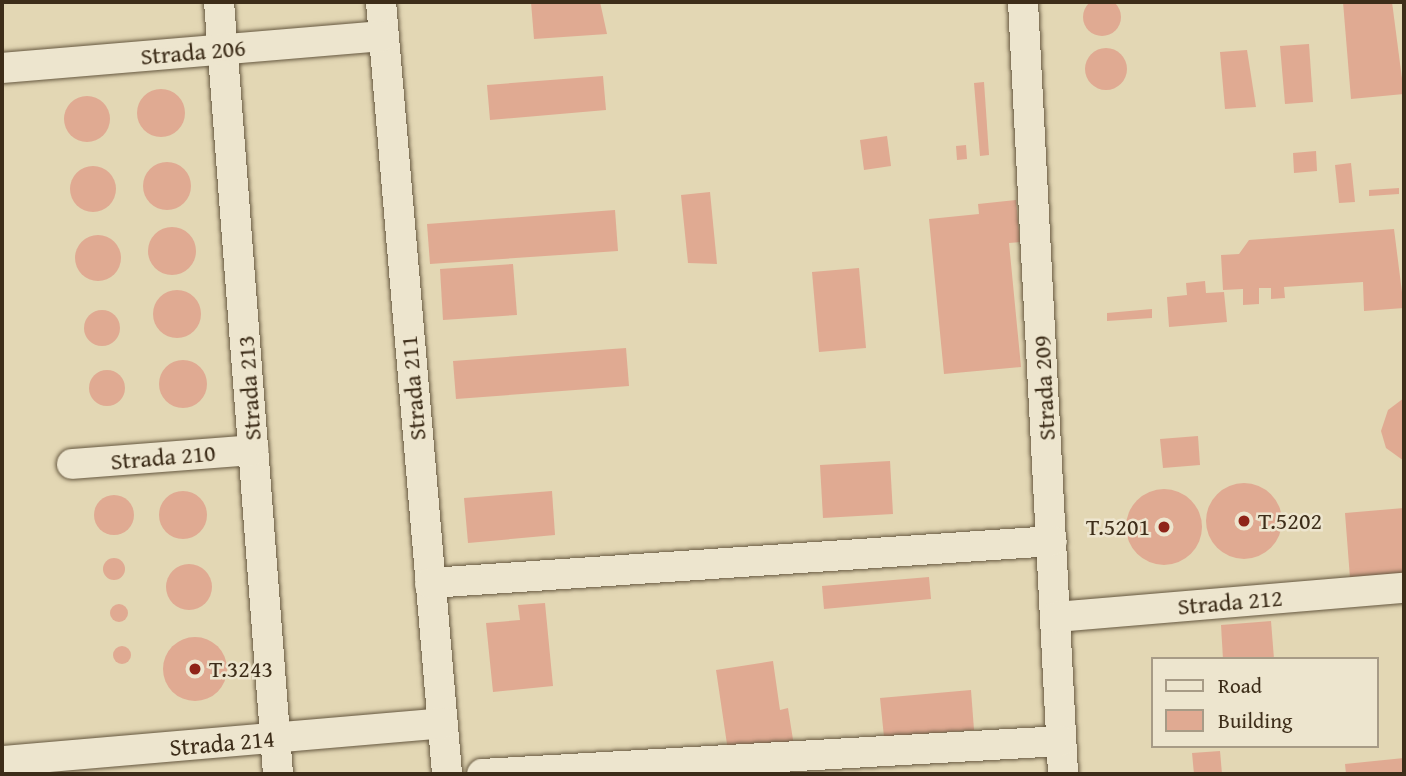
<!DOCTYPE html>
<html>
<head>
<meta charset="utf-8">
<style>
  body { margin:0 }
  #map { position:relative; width:1406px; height:776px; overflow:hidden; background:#e3d7b4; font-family:"Gentium Book Plus",serif }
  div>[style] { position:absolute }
  .building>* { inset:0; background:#e0aa92 }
  .round { border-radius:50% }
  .roads { filter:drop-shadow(0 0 2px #665840) drop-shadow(0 0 2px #665840) }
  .minor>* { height:30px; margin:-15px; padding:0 15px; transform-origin:15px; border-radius:15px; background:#ede5ce }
  .dots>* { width:19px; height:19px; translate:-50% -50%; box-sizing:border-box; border:4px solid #ede5ce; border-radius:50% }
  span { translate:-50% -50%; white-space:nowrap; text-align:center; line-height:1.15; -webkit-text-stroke:5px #ede5ce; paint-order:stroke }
  .street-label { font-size:24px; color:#3d2d19 }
  .poi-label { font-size:24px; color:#3d2d19 }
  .left { translate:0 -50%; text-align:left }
  .right { translate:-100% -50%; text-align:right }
  .frame { position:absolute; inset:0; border:4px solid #3d2d19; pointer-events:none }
  .legend { position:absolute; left:1151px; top:657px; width:228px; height:91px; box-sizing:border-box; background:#ede5ce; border:2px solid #a79b86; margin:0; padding:9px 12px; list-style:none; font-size:21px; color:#3d2d19 }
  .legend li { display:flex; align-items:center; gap:14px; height:35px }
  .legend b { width:35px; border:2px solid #a79b86 }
</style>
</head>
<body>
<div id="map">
  <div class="building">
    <div class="round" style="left:1083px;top:-2px;width:38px;height:38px"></div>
    <div style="clip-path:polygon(531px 2px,600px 2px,607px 34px,534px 39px)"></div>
    <div style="clip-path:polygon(1343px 2px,1392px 2px,1404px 94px,1351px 99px)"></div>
    <div style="clip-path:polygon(1309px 44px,1313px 102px,1285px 104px,1280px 46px)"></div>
    <div class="round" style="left:1085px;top:48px;width:42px;height:42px"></div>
    <div style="clip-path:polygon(1247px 50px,1256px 107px,1225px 109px,1220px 52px)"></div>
    <div style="clip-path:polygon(603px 76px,606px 110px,490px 120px,487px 85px)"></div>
    <div style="clip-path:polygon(984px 82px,989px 155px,980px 156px,974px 83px)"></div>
    <div class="round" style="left:137px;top:89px;width:48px;height:48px"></div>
    <div class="round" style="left:64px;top:96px;width:46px;height:46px"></div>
    <div style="clip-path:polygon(887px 136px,891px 166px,864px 170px,860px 140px)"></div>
    <div style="clip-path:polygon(966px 145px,967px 159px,957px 160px,956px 146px)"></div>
    <div style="clip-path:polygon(1316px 151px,1317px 171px,1294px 173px,1293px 153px)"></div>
    <div class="round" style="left:143px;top:162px;width:48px;height:48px"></div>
    <div style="clip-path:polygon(1351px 163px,1355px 202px,1339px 203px,1335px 165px)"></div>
    <div class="round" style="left:70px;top:166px;width:46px;height:46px"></div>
    <div style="clip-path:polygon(1399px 188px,1399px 194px,1369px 196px,1369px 190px)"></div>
    <div style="clip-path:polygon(710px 192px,717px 264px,688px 263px,681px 195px)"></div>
    <div style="clip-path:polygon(1016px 200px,1020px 242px,1009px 243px,1021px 367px,944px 374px,929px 219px,979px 214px,978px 204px)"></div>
    <div style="clip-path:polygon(615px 210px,618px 251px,430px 264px,427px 224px)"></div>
    <div class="round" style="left:148px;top:227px;width:48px;height:48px"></div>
    <div style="clip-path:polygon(1394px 229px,1404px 308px,1364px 311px,1363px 282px,1284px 287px,1285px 298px,1271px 299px,1271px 288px,1259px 288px,1259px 304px,1243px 305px,1243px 289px,1223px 290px,1221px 255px,1239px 254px,1249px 240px)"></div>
    <div class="round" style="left:75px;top:235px;width:46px;height:46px"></div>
    <div style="clip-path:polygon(513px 264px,517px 315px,443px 320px,440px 269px)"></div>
    <div style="clip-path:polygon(859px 268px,866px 348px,819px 352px,812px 272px)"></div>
    <div style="clip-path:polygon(1205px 281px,1206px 293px,1224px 292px,1227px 322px,1169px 327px,1167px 297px,1187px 295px,1186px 283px)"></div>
    <div class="round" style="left:153px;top:290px;width:48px;height:48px"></div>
    <div style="clip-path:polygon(1152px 309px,1152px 318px,1107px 321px,1107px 313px)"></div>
    <div class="round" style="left:84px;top:310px;width:36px;height:36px"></div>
    <div style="clip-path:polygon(626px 348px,629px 386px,456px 399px,453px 361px)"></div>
    <div class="round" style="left:159px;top:360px;width:48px;height:48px"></div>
    <div class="round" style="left:89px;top:370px;width:36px;height:36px"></div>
    <div style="clip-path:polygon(1404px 398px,1404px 461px,1386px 448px,1381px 431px,1388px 410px)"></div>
    <div style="clip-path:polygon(1198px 436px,1200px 465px,1163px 468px,1160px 439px)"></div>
    <div style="clip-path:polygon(890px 461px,893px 514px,823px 518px,820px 465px)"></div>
    <div class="round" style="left:1206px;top:483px;width:76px;height:76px"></div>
    <div class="round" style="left:1126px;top:489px;width:76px;height:76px"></div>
    <div style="clip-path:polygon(552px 491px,555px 535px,468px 543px,464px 498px)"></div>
    <div class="round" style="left:159px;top:491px;width:48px;height:48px"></div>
    <div class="round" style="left:94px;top:495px;width:40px;height:40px"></div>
    <div style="clip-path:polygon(1404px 508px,1404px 573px,1350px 578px,1345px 513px)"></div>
    <div class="round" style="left:103px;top:558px;width:22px;height:22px"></div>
    <div class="round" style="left:166px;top:564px;width:46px;height:46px"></div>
    <div style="clip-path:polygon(929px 577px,931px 599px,824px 609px,822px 586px)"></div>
    <div style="clip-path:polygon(545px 603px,553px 686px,493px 692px,486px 623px,520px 620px,518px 605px)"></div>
    <div class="round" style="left:110px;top:604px;width:18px;height:18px"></div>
    <div style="clip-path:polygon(1271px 621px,1274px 659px,1223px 659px,1221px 625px)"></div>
    <div class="round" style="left:163px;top:637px;width:64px;height:64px"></div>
    <div class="round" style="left:113px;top:646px;width:18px;height:18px"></div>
    <div style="clip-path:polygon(773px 661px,780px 710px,788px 708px,794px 746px,728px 751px,716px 670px)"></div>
    <div style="clip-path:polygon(971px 690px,974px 730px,884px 737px,880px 698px)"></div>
    <div style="clip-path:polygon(1220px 751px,1222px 774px,1194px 774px,1192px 753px)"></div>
    <div style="clip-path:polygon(1404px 758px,1404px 774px,1346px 774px,1345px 764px)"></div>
  </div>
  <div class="roads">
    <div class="minor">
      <div style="left:219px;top:2px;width:774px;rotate:85.63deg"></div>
      <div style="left:381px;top:2px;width:775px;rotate:85.11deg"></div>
      <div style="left:1023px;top:2px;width:773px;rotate:87.03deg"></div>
      <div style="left:2px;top:68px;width:382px;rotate:-4.8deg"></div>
      <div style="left:72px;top:464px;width:182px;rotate:-4.4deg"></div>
      <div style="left:430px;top:583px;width:623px;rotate:-3.86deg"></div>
      <div style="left:1056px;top:617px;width:349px;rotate:-4.8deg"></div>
      <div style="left:2px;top:761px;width:442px;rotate:-4.9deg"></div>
      <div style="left:482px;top:774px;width:580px;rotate:-3.26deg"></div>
    </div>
  </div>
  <div class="dots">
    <div style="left:1244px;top:521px;background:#8f2418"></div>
    <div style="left:1164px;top:527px;background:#8f2418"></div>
    <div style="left:195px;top:669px;background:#8f2418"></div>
  </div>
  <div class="street-label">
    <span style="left:193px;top:52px;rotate:-5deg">Strada 206</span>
    <span style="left:249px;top:388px;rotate:-94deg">Strada 213</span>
    <span style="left:413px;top:388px;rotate:-95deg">Strada 211</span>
    <span style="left:1044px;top:388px;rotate:-93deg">Strada 209</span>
    <span style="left:163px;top:457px;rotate:-5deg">Strada 210</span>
    <span style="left:1230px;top:602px;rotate:-5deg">Strada 212</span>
    <span style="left:222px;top:743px;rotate:-5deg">Strada 214</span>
  </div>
  <div class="poi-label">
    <span class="left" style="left:1258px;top:521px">T.5202</span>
    <span class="right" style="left:1150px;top:527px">T.5201</span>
    <span class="left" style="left:209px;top:669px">T.3243</span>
  </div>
  <div class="frame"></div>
  <ul class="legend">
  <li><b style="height:9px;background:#ede5ce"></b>Road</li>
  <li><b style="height:19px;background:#e0aa92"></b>Building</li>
  </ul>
</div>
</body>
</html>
